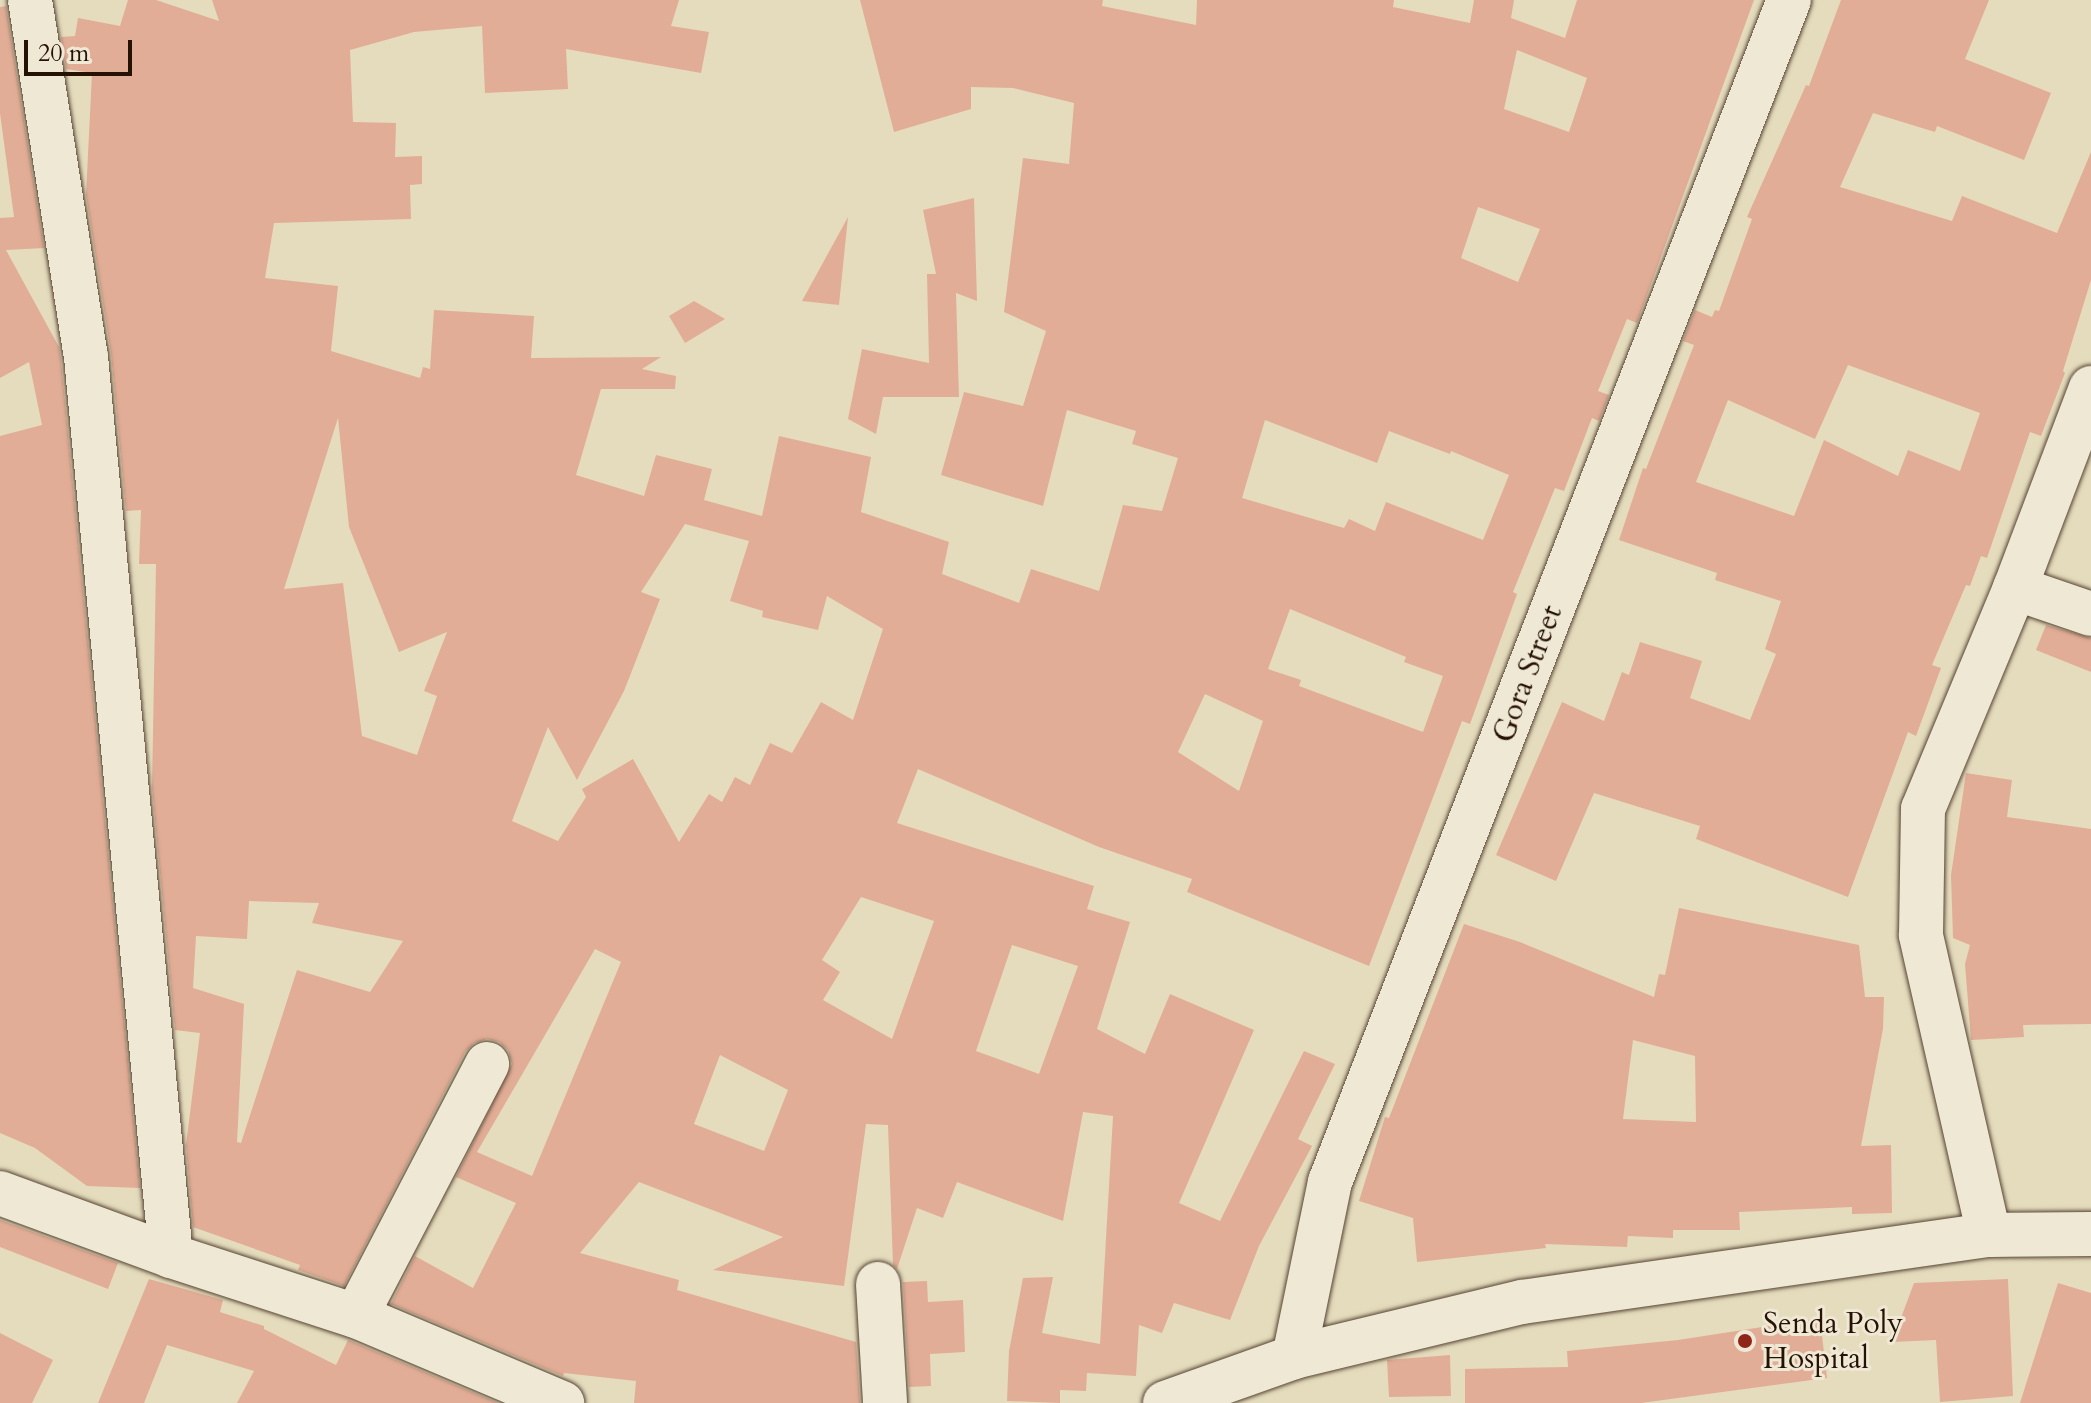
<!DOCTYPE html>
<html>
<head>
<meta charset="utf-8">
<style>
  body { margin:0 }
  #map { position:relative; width:2091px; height:1403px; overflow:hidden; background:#e5dcbd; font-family:Cardo,serif }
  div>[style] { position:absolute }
  .building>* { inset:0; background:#e2ad96 }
  .roads { filter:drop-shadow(0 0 2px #564433) drop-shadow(0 0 2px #564433) }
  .minor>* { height:44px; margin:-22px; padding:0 22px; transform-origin:22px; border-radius:22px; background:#eee8d4 }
  .dots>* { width:22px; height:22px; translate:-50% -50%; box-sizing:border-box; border:4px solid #eee8d4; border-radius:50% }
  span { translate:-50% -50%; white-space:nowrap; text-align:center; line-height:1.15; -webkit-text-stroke:6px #eee8d4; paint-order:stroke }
  .street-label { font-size:30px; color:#261105 }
  .poi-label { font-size:30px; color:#261105 }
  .left { translate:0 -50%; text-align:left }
  .scale { position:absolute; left:24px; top:40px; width:108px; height:36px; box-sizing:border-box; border:4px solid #261105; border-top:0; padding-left:10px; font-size:24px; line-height:28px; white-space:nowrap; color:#261105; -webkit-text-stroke:6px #eee8d4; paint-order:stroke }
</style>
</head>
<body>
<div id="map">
  <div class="building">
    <div style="clip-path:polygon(evenodd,128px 0,156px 0,219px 21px,212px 0,679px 0,671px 26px,709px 32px,701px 73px,566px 49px,568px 89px,485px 93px,482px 26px,414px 32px,350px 50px,353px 122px,396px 123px,395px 157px,422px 156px,422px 184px,410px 185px,411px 219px,274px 223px,265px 278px,338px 286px,331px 351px,420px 378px,423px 367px,430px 369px,434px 310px,534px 316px,531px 358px,661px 357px,642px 369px,676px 376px,675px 389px,601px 389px,576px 475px,644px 496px,656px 455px,712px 469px,704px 500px,762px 516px,779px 436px,871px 457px,861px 512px,949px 542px,942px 574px,1019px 603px,1031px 569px,1099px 591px,1123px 505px,1162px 511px,1178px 458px,1132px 444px,1136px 431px,1067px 410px,1043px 506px,941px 475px,964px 392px,1023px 406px,1046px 331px,1004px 312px,1023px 158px,1069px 164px,1074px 103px,1013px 88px,971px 87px,971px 109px,894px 132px,860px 0,1103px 0,1102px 6px,1196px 25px,1197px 0,1394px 0,1393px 7px,1470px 23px,1474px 0,1514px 0,1511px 18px,1565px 38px,1577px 0,1754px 0,1637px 323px,1627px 319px,1598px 391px,1609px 395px,1599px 421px,1592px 418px,1564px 491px,1555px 488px,1513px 592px,1517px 594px,1470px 724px,1462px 721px,1369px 966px,1187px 892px,1192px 879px,1099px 847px,918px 769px,897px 823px,1094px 886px,1087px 909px,1130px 922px,1097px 1029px,1145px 1054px,1170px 994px,1254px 1030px,1179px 1203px,1220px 1221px,1304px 1051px,1335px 1064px,1298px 1139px,1312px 1146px,1259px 1246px,1230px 1320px,1174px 1303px,1162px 1333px,1139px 1325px,1136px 1376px,1087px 1373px,1086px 1391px,1060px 1390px,1060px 1403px,1007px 1401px,1009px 1351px,1023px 1278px,1053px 1277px,1042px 1333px,1100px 1344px,1113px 1116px,1083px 1112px,1063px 1221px,957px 1182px,943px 1218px,917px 1208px,897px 1269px,893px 1265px,888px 1125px,866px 1124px,844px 1286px,713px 1270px,783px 1237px,639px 1182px,580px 1253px,679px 1280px,677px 1290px,856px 1342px,860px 1403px,634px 1403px,636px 1381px,564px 1373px,563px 1376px,391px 1304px,415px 1256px,473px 1288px,516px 1203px,456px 1177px,512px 1064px,508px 1050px,499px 1042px,487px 1039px,474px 1043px,465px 1052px,344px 1286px,298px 1270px,300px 1265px,193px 1227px,186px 1145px,200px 1033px,175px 1030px,152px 788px,156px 564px,139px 564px,141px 510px,126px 511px,111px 353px,86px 195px,92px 73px,66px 69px,61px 37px,75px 36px,78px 18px,120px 26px,128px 0,1517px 50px,1587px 78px,1569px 132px,1504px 109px,1517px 50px,128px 0,1478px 207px,1540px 229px,1518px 282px,1461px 258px,1478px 207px,128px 0,338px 418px,349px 527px,399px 652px,447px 632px,424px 691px,437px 696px,417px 755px,362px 736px,343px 583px,284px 589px,338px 418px,128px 0,1265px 420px,1377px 463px,1389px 431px,1450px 454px,1451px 451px,1509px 475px,1483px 540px,1386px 502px,1375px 531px,1349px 519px,1344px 528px,1242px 498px,1265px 420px,128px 0,685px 524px,749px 541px,730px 601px,763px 611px,762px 617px,818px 630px,827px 596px,883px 629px,853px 720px,821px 702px,792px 753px,770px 743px,750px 785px,735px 777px,722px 802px,709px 794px,679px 842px,633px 759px,582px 789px,586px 797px,558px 841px,512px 821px,548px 727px,577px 780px,624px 691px,660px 599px,641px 592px,685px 524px,128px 0,1290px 609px,1406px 657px,1404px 662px,1443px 676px,1423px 732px,1299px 686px,1301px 680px,1268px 669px,1290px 609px,128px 0,1205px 694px,1263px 721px,1239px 791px,1178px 752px,1205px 694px,128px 0,861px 897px,934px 921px,892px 1039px,823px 1000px,840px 972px,822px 960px,861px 897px,128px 0,249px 901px,319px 903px,312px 923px,403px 941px,370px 992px,297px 970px,241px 1143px,237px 1142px,244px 1004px,193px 988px,196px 936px,247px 939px,249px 901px,128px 0,1012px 945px,1078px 966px,1039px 1074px,976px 1051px,1012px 945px,128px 0,595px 949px,621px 962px,532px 1176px,477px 1152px,595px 949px,128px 0,720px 1055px,788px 1090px,764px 1151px,694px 1124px,720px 1055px)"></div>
    <div style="clip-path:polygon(evenodd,1841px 0,1989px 0,1965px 59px,2051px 93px,2024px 160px,1937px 126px,1935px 132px,1873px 113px,1840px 187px,1952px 221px,1962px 196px,2057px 233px,2091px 152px,2091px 280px,2063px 371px,2065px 373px,2041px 436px,2030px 432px,1987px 558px,1981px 556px,1970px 586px,1966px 585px,1932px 665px,1941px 668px,1916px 736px,1908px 732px,1848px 897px,1696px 839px,1700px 826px,1594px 793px,1556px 881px,1496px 855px,1562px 702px,1604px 721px,1622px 672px,1629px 675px,1640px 642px,1702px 661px,1690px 698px,1750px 720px,1776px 654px,1765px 649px,1781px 601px,1715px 580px,1717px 573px,1619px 540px,1643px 468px,1646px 469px,1694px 345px,1683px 341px,1695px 310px,1712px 317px,1715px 310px,1719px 311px,1752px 219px,1747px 217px,1806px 85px,1809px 86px,1841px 0,1848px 365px,1980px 413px,1960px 471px,1908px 450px,1898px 476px,1824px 440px,1794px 516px,1696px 482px,1728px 400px,1815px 439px,1848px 365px)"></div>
    <div style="clip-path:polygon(6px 6px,44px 248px,6px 250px,59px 347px,61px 360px,140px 1188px,87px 1186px,35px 1148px,0 1133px,0 436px,42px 425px,29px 362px,0 378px,0 218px,14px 217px,0 113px,0 7px)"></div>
    <div style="clip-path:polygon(974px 198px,977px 301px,956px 293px,959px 397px,883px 397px,876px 434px,848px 419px,862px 349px,929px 363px,927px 274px,936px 274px,923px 210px)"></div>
    <div style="clip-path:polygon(848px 217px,839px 305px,802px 301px)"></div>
    <div style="clip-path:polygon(694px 301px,725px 319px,685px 343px,669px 316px)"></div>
    <div style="clip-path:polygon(2046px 625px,2091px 638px,2091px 672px,2036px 650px)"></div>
    <div style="clip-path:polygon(1966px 773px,2012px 780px,2007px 817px,2091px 829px,2091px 1024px,2023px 1025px,2024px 1037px,1971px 1040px,1965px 964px,1970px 945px,1953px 938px,1951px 875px)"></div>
    <div style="clip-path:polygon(evenodd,1679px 908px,1859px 945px,1865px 997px,1884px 997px,1883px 1029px,1861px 1146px,1891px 1145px,1892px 1213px,1852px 1214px,1852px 1207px,1739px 1212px,1740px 1230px,1673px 1230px,1673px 1238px,1628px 1236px,1627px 1247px,1545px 1244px,1546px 1248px,1417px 1262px,1413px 1218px,1359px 1201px,1385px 1117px,1389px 1118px,1464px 924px,1520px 942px,1654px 997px,1659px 974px,1665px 975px,1679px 908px,1633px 1040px,1695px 1056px,1696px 1122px,1623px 1119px,1633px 1040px)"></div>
    <div style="clip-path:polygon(0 1220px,118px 1263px,108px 1289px,0 1247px)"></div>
    <div style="clip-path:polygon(149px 1279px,223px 1300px,220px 1312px,264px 1326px,264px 1329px,336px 1365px,348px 1340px,498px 1403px,237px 1403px,254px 1371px,167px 1345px,144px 1403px,98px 1403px)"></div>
    <div style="clip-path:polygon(2008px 1279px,2013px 1396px,1940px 1402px,1936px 1340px,1892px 1342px,1914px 1283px)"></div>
    <div style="clip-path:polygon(927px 1281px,928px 1302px,963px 1300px,965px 1352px,930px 1354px,931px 1386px,909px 1387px,903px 1282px)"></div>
    <div style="clip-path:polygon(2058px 1283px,2091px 1293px,2091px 1403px,2020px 1403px)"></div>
    <div style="clip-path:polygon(1820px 1318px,1827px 1378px,1641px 1403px,1465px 1403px,1465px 1369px,1568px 1367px,1567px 1351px,1678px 1340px)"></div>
    <div style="clip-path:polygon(0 1333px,53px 1360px,32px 1403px,0 1403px)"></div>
    <div style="clip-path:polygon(1450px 1355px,1451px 1396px,1389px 1397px,1387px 1360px)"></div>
  </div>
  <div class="roads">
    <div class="minor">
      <div style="left:30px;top:0;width:361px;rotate:81.1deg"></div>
      <div style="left:86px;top:357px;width:903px;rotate:84.6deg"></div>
      <div style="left:2015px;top:588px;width:80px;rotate:18.9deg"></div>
      <div style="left:0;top:1193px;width:182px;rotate:20.2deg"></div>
      <div style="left:171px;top:1256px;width:194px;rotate:18deg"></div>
      <div style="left:356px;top:1316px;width:224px;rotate:22.9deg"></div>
      <div style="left:1989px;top:1235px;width:308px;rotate:-102.8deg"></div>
      <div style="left:1921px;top:935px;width:126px;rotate:-89.1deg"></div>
      <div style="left:1923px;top:809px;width:239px;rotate:-67.4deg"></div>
      <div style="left:2015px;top:588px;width:214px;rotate:-69.2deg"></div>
      <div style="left:878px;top:1284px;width:119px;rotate:86.6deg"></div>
      <div style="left:356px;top:1316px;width:284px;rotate:-62.5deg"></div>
      <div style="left:1294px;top:1357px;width:179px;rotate:-78.4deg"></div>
      <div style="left:1330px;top:1182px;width:1268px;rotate:-68.78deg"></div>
      <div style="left:1165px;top:1403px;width:137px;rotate:-19.6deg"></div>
      <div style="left:1294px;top:1357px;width:235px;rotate:-13.6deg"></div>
      <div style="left:1522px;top:1302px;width:472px;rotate:-8.2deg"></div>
      <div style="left:1989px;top:1235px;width:102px;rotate:-0.6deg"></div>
    </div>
  </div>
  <div class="dots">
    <div style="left:1745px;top:1341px;background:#8f2418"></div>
  </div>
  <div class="street-label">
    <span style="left:1528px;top:674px;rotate:-69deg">Gora Street</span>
  </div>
  <div class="poi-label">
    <span class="left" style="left:1763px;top:1341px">Senda Poly<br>Hospital</span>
  </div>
  <div class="scale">20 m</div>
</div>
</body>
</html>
